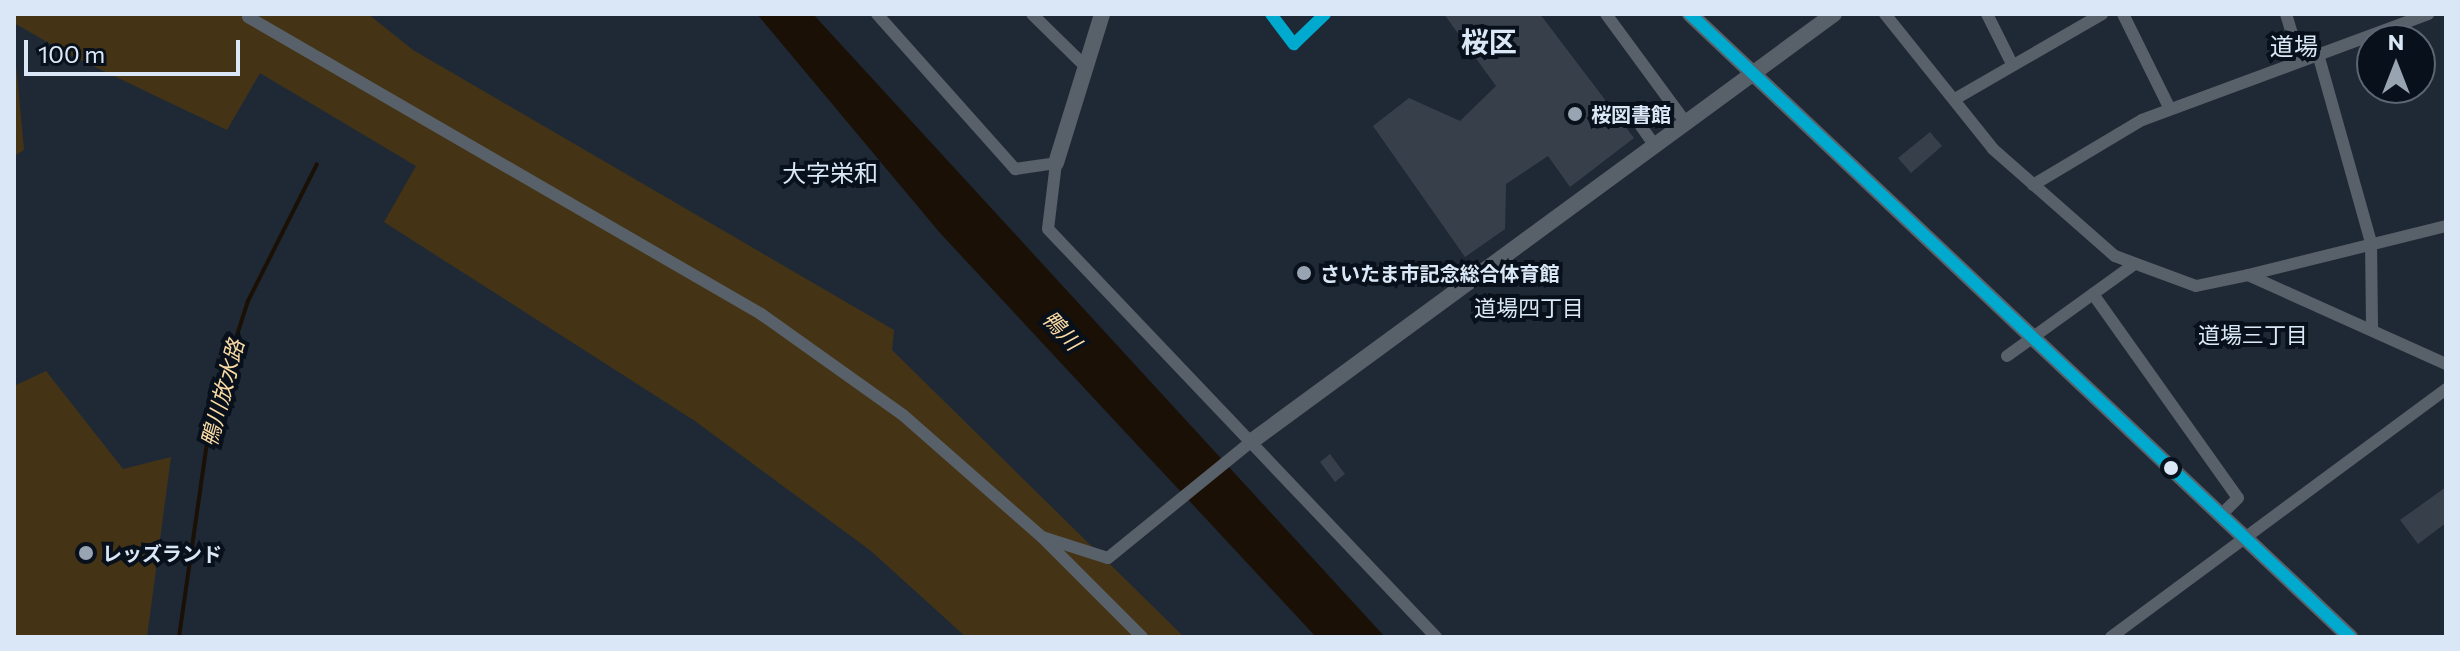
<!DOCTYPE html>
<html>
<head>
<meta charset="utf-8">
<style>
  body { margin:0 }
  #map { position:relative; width:2460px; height:651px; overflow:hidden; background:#1f2935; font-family:Commissioner,"Noto Sans JP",sans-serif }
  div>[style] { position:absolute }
  .green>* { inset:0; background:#443415 }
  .water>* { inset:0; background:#1a1005 }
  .stream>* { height:4px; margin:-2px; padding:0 2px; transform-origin:2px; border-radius:2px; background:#1a1005 }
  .building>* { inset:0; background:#37404a }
  .minor>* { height:12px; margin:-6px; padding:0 6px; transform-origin:6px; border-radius:6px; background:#586069 }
  .tertiary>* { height:16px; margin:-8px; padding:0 8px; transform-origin:8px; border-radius:8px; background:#586069 }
  .bus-1>* { height:12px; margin:-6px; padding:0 6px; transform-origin:6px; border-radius:6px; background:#00a9ce }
  .dots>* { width:22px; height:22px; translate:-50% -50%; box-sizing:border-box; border:4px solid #08101b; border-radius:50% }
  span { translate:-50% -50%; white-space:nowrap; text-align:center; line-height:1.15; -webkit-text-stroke:8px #08101b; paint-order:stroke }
  .poi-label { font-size:20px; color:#dae7f6; font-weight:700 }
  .left { translate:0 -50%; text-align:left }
  .neighbourhood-label { font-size:22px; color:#dae7f6 }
  .water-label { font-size:22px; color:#fadaa4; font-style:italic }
  .quarter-label { font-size:24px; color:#dae7f6 }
  .district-label { font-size:28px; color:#dae7f6; font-weight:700 }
  .frame { position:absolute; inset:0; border:16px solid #dae7f6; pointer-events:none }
  .north { position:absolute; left:2356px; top:24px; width:80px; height:80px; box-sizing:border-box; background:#08101b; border:2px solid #5c6673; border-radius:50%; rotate:0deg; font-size:22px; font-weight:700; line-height:32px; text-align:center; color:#dae7f6 }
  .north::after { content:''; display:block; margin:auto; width:28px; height:36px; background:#99a4b2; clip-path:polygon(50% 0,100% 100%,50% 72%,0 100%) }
  .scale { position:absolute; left:24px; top:40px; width:216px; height:36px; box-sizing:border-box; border:4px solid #dae7f6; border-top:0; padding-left:10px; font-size:24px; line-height:28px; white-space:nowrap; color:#dae7f6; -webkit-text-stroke:6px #08101b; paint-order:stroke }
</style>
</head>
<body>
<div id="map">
  <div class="green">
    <div style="clip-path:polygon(14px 14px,368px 14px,413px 50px,894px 330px,892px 350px,1184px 637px,966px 637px,871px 551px,695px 421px,384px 222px,416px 166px,260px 73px,227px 130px,70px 55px,14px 23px)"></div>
    <div style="clip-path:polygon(14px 43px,24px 150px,14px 156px)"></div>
    <div style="clip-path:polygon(46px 371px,123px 469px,171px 457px,147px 637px,14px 637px,14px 386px)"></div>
  </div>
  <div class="water">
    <div style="clip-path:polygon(757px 14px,813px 14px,1385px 637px,1316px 637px,940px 233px)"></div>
  </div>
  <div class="stream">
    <div style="left:179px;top:637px;width:223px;rotate:-81.8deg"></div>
    <div style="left:211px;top:416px;width:121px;rotate:-72.2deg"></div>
    <div style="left:248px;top:301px;width:153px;rotate:-63.3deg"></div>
  </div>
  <div class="building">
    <div style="clip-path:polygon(1444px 14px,1540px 14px,1634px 138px,1570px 187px,1548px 156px,1506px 184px,1505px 229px,1465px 257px,1373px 126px,1409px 98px,1460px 121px,1496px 86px)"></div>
    <div style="clip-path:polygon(1930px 132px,1942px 146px,1911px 173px,1898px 158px)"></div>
    <div style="clip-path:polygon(1330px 454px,1345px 474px,1335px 482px,1320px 462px)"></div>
    <div style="clip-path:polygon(2446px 487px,2446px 523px,2418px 544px,2400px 520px)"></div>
  </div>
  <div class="minor">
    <div style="left:877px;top:14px;width:208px;rotate:48.3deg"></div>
    <div style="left:1015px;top:169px;width:41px;rotate:-8.3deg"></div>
    <div style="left:1056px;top:163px;width:66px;rotate:96.9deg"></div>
    <div style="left:1048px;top:229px;width:563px;rotate:46.44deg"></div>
    <div style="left:1032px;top:14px;width:74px;rotate:44.5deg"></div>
    <div style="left:1606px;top:14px;width:132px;rotate:53.7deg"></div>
    <div style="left:1885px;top:14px;width:173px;rotate:51.3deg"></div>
    <div style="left:1993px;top:149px;width:162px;rotate:41.3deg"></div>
    <div style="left:2115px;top:256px;width:86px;rotate:20.3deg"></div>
    <div style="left:2196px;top:286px;width:53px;rotate:-11.9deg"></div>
    <div style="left:2248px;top:275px;width:217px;rotate:24.2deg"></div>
    <div style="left:1987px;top:14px;width:56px;rotate:63.4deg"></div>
    <div style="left:2123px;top:14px;width:106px;rotate:63.7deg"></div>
    <div style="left:2286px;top:14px;width:48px;rotate:73.1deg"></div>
    <div style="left:248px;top:17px;width:593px;rotate:30.07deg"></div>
    <div style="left:761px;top:314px;width:174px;rotate:35.4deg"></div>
    <div style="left:903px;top:415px;width:185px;rotate:41.3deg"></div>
    <div style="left:2318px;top:54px;width:195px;rotate:74.3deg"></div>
    <div style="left:2371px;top:242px;width:85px;rotate:89.3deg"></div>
    <div style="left:1955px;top:99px;width:170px;rotate:-30deg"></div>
    <div style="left:1641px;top:126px;width:21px;rotate:55deg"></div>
    <div style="left:2033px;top:185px;width:127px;rotate:-30.8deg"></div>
    <div style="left:2142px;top:120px;width:305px;rotate:-20.3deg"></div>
    <div style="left:2248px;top:275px;width:204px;rotate:-13.9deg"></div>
    <div style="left:2093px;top:294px;width:250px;rotate:54.6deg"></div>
    <div style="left:2238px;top:498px;width:24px;rotate:135deg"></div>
    <div style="left:2007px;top:356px;width:154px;rotate:-35.8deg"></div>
    <div style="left:1142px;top:637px;width:141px;rotate:-135deg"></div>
    <div style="left:1042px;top:537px;width:69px;rotate:17.7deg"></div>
    <div style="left:1108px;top:558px;width:186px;rotate:-39.1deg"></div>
    <div style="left:2111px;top:637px;width:417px;rotate:-36.5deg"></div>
  </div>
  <div class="tertiary">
    <div style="left:1690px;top:14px;width:908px;rotate:43.35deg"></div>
    <div style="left:1056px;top:163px;width:156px;rotate:-72.8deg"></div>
    <div style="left:1252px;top:441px;width:722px;rotate:-36.27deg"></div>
  </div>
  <div class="bus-1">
    <div style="left:1271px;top:14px;width:38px;rotate:53deg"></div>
    <div style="left:1294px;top:44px;width:43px;rotate:-44.1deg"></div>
    <div style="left:1690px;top:14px;width:908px;rotate:43.35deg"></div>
  </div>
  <div class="dots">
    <div style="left:1575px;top:114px;background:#99a4b2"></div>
    <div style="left:1304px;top:273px;background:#99a4b2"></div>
    <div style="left:2171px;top:468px;background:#dae7f6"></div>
    <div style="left:86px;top:553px;background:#99a4b2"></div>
  </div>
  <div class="poi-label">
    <span class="left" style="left:1591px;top:114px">桜図書館</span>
    <span class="left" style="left:1320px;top:273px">さいたま市記念総合体育館</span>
    <span class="left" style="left:102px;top:553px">レッズランド</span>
  </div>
  <div class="neighbourhood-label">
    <span style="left:1529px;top:308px">道場四丁目</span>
    <span style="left:2253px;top:335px">道場三丁目</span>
  </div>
  <div class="water-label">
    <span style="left:1062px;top:330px;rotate:47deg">鴨川</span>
    <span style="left:222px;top:393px;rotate:-75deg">鴨川放水路</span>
  </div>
  <div class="quarter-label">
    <span style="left:2294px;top:46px">道場</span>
    <span style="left:830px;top:173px">大字栄和</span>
  </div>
  <div class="district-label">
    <span style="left:1489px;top:41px">桜区</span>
  </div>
  <div class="frame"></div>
  <div class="north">N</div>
  <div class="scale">100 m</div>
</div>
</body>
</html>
